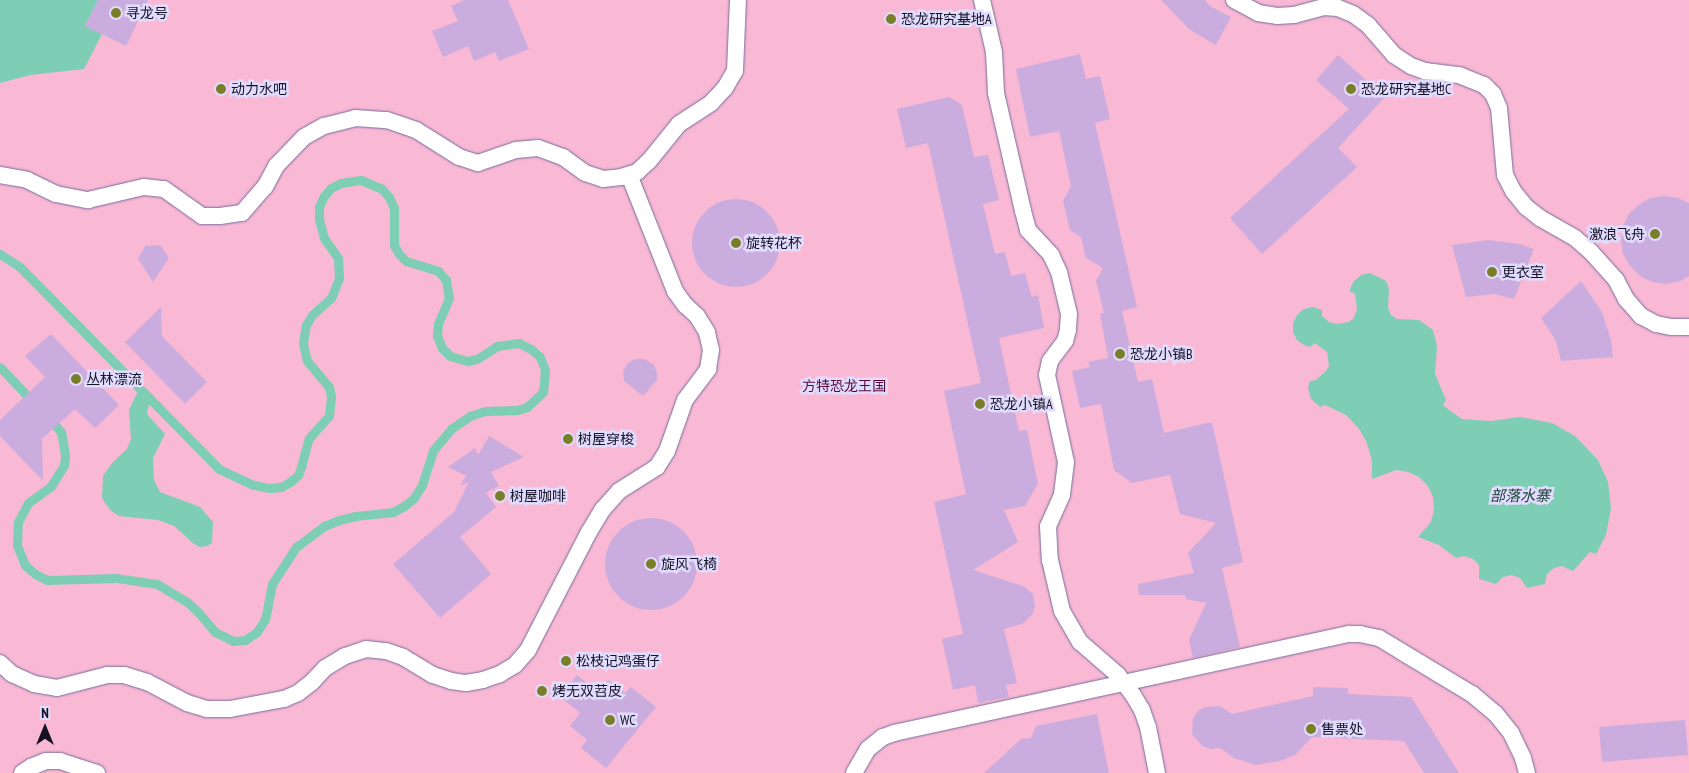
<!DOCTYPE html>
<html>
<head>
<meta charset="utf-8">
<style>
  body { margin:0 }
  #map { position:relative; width:1689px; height:773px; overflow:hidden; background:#e1dcfd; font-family:"PT Sans Narrow","Noto Sans SC",sans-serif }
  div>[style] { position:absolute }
  .green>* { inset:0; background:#f9b8d4 }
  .water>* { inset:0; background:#7dceb4 }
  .stream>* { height:9px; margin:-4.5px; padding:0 4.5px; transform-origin:4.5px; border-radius:4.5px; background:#7dceb4 }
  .building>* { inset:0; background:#caadde }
  .round { border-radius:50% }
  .roads { filter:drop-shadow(0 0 1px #756d9d) drop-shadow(0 0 1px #756d9d) }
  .service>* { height:16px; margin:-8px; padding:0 8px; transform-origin:8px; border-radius:8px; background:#fff }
  .dots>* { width:14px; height:14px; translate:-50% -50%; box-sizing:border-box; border:2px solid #e1dcfd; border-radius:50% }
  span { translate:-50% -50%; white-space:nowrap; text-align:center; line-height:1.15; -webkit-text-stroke:5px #e1dcfd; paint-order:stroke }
  .poi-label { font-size:14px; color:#151124 }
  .left { translate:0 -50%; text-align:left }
  .right { translate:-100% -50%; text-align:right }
  .park-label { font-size:14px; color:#570636 }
  .water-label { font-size:15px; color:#1c4136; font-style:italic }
  .north { position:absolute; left:20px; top:703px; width:50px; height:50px; -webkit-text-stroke:4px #e1dcfd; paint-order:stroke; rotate:0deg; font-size:14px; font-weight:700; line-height:20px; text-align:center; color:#151124 }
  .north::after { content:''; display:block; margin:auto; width:18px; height:22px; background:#151124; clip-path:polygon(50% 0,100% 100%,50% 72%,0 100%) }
</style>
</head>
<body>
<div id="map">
  <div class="green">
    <div style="clip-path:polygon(0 0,1689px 0,1689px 773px,0 773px)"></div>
  </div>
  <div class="water">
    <div style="clip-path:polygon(0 0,98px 0,85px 26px,102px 34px,84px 69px,30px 75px,0 83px)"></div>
    <div style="clip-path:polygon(1370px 273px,1386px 281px,1389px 289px,1388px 308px,1391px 315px,1397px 319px,1419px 320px,1433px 330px,1437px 346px,1435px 374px,1446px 400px,1443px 405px,1449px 410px,1462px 419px,1474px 420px,1491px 421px,1520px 417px,1552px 423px,1575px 436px,1598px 460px,1608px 482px,1611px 508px,1606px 535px,1596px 554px,1590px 552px,1573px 571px,1562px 566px,1554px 568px,1547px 574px,1545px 584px,1527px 588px,1520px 578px,1512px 575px,1503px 577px,1496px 584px,1479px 579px,1479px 565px,1473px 559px,1464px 556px,1456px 558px,1439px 545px,1418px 537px,1431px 522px,1434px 510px,1433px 497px,1428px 486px,1419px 477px,1408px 472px,1396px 470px,1372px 479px,1372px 460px,1366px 441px,1360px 430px,1346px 415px,1325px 405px,1320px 407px,1311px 399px,1308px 387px,1310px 381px,1316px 380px,1326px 371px,1329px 366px,1327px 352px,1315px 343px,1310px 347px,1304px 345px,1297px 340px,1293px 332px,1293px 323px,1297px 315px,1304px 309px,1313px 307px,1322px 310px,1322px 316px,1329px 322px,1336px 324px,1349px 322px,1354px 318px,1357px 309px,1355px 293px,1350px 292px,1350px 289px,1354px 281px,1361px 275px)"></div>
    <div style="clip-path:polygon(139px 389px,150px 400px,147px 414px,165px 434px,153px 458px,154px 480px,160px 492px,200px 507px,213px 522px,212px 543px,207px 546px,200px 547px,194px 544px,174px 526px,158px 520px,119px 516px,110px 510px,102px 498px,103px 476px,112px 463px,127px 449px,131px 439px,129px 410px)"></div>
  </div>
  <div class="stream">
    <div style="left:0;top:254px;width:24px;rotate:33deg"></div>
    <div style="left:20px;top:267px;width:284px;rotate:45.4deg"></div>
    <div style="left:219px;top:469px;width:38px;rotate:25deg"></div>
    <div style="left:254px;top:485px;width:16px;rotate:11deg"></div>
    <div style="left:270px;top:488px;width:11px;rotate:-5deg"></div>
    <div style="left:281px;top:487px;width:10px;rotate:-29deg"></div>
    <div style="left:290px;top:482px;width:11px;rotate:-41deg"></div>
    <div style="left:298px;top:475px;width:9px;rotate:-69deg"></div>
    <div style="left:301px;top:467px;width:30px;rotate:-75deg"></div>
    <div style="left:309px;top:438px;width:30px;rotate:-48deg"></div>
    <div style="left:329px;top:416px;width:20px;rotate:-84deg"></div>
    <div style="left:331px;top:396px;width:9px;rotate:-103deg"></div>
    <div style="left:329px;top:387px;width:34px;rotate:-130deg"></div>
    <div style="left:307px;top:361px;width:18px;rotate:-103deg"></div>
    <div style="left:303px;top:343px;width:18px;rotate:-81deg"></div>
    <div style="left:306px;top:325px;width:12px;rotate:-59deg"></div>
    <div style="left:312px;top:315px;width:25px;rotate:-42deg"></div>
    <div style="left:331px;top:298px;width:22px;rotate:-68deg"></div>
    <div style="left:339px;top:278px;width:20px;rotate:-93deg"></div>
    <div style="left:338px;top:258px;width:24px;rotate:-125deg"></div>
    <div style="left:324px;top:238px;width:20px;rotate:-105deg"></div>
    <div style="left:319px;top:219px;width:12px;rotate:-90deg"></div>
    <div style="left:319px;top:207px;width:12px;rotate:-66deg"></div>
    <div style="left:324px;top:196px;width:11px;rotate:-49deg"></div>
    <div style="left:331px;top:188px;width:11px;rotate:-27deg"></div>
    <div style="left:341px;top:183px;width:20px;rotate:-9deg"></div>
    <div style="left:361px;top:180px;width:23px;rotate:23deg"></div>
    <div style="left:382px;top:189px;width:11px;rotate:49deg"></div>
    <div style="left:389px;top:197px;width:12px;rotate:66deg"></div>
    <div style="left:394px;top:208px;width:37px;rotate:90deg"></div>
    <div style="left:394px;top:245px;width:10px;rotate:61deg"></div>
    <div style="left:399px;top:254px;width:10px;rotate:45deg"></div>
    <div style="left:406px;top:261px;width:34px;rotate:17deg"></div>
    <div style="left:438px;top:271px;width:12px;rotate:48deg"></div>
    <div style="left:446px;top:280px;width:18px;rotate:81deg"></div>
    <div style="left:449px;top:298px;width:28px;rotate:113deg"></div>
    <div style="left:438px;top:324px;width:12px;rotate:95deg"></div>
    <div style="left:437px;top:336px;width:13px;rotate:67deg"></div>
    <div style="left:442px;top:348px;width:11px;rotate:45deg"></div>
    <div style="left:450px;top:356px;width:19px;rotate:16deg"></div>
    <div style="left:468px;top:361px;width:9px;rotate:-13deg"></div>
    <div style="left:477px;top:359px;width:24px;rotate:-33deg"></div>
    <div style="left:497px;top:346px;width:22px;rotate:-8deg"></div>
    <div style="left:519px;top:343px;width:13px;rotate:27deg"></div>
    <div style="left:531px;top:349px;width:12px;rotate:42deg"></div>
    <div style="left:540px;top:357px;width:14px;rotate:69deg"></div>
    <div style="left:545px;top:370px;width:22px;rotate:95deg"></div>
    <div style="left:543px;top:392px;width:22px;rotate:137deg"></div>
    <div style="left:527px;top:407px;width:10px;rotate:163deg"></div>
    <div style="left:517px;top:410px;width:32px;rotate:178deg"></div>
    <div style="left:485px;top:411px;width:16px;rotate:162deg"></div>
    <div style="left:470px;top:416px;width:22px;rotate:146deg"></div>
    <div style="left:452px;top:428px;width:30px;rotate:130deg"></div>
    <div style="left:433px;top:451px;width:36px;rotate:108deg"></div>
    <div style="left:422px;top:485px;width:15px;rotate:122deg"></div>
    <div style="left:414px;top:498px;width:13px;rotate:141deg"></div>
    <div style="left:404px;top:506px;width:13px;rotate:151deg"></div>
    <div style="left:393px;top:512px;width:37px;rotate:174deg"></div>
    <div style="left:356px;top:516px;width:17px;rotate:167deg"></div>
    <div style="left:339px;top:520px;width:16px;rotate:158deg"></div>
    <div style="left:324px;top:526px;width:35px;rotate:143deg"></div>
    <div style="left:296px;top:547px;width:44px;rotate:123deg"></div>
    <div style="left:272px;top:584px;width:36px;rotate:101deg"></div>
    <div style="left:265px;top:619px;width:15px;rotate:122deg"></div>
    <div style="left:257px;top:632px;width:14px;rotate:146deg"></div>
    <div style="left:245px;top:640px;width:12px;rotate:175deg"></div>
    <div style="left:233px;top:641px;width:20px;rotate:-153deg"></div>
    <div style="left:215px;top:632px;width:25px;rotate:-130deg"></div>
    <div style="left:199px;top:613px;width:16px;rotate:-137deg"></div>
    <div style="left:187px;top:602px;width:35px;rotate:-149deg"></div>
    <div style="left:157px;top:584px;width:40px;rotate:-171.5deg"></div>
    <div style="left:117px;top:578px;width:70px;rotate:178.4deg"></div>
    <div style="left:47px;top:580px;width:13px;rotate:-153deg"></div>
    <div style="left:35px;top:574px;width:13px;rotate:-138deg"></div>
    <div style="left:25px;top:565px;width:22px;rotate:-112deg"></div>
    <div style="left:17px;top:545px;width:23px;rotate:-88deg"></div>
    <div style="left:18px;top:522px;width:21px;rotate:-62deg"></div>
    <div style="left:28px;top:503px;width:29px;rotate:-36deg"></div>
    <div style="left:51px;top:486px;width:25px;rotate:-58deg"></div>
    <div style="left:64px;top:465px;width:9px;rotate:-84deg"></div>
    <div style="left:65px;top:456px;width:24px;rotate:-99deg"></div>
    <div style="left:61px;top:432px;width:18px;rotate:-131deg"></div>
    <div style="left:0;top:367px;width:50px;rotate:46.6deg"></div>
  </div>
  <div class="building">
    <div style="clip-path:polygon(98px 0,148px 0,126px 46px,85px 26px)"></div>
    <div style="clip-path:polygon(464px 0,508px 0,529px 49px,499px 61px,495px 52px,474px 61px,468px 46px,443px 57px,432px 31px,458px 21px,451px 6px)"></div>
    <div style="clip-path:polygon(1161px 0,1205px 0,1210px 6px,1231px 17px,1216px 45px,1190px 30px)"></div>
    <div style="clip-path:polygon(1080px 54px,1086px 79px,1100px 76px,1110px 119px,1095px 123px,1137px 307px,1122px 311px,1138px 382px,1152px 379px,1164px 433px,1212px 422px,1243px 562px,1222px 568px,1240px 647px,1193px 658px,1189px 640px,1206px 603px,1186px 599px,1185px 595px,1139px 595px,1138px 584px,1194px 573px,1188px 553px,1216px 523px,1180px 514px,1170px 475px,1132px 483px,1114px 470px,1101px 404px,1080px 408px,1072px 371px,1090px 367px,1088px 362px,1108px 358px,1100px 314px,1104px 313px,1096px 281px,1103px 268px,1086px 258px,1081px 237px,1070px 230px,1063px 201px,1071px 186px,1059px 131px,1030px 137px,1016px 69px)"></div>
    <div style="clip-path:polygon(1338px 55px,1385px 97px,1338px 148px,1357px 167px,1262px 254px,1230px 218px,1349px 109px,1316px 80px)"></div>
    <div style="clip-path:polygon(949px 97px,962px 105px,974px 157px,988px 155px,999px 200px,983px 204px,995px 254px,1005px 252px,1011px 276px,1025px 273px,1032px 297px,1038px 295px,1044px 328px,999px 338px,1019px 431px,1027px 430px,1038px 484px,1025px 506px,1004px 510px,1018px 542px,973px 570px,1023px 586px,1033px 594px,1035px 606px,1033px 613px,1024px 623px,1004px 629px,1017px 683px,1006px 685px,1009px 697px,978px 703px,975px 685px,953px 690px,942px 639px,963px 634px,934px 502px,966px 494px,944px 391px,981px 383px,928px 143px,906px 148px,897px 109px)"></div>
    <div style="clip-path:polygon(1664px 196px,1678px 198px,1689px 203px,1689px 276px,1680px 281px,1666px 284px,1652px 282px,1640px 276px,1630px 266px,1623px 254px,1621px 241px,1623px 227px,1628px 215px,1638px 205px,1650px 198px)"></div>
    <div class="round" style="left:692px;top:199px;width:88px;height:88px"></div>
    <div style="clip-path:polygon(1489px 240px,1519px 244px,1534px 249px,1514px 299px,1494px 294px,1466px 297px,1452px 245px)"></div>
    <div style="clip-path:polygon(160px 245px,169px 258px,153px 282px,138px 259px,145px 246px)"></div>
    <div style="clip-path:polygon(1581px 281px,1602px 312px,1611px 340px,1613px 357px,1561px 361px,1556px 341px,1541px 318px)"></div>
    <div style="clip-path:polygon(161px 307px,162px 336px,207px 382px,185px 404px,125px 342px)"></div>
    <div style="clip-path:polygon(51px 334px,119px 405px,95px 428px,75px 409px,42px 439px,43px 481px,0 436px,0 420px,45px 377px,25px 356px)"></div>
    <div style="clip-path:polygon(635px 359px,645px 359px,654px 365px,657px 373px,657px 380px,643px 396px,624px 381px,623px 371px,628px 363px)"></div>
    <div style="clip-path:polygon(489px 436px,524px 457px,491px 472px,499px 486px,494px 488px,496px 491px,492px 489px,486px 493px,496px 507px,460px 537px,491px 574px,440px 618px,393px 564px,454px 512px,469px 482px,460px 486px,466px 476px,448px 467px,475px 448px,478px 455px)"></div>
    <div class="round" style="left:605px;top:518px;width:92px;height:92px"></div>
    <div style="clip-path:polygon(577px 675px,598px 692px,608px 680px,625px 693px,631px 687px,656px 707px,606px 768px,581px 748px,587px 740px,570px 726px,580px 713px,559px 696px)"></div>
    <div style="clip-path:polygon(1313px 687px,1348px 688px,1348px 694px,1411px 697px,1459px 773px,1424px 773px,1404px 741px,1312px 737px,1295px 755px,1280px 761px,1256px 765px,1234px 758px,1220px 748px,1210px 749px,1202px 746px,1192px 734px,1193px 718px,1198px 711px,1206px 707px,1220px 706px,1232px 714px,1313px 696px)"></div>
    <div style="clip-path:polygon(1097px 714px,1109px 773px,984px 773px,1021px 739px,1031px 738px,1036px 726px)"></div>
    <div style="clip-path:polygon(1685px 720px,1688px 755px,1602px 762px,1599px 727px)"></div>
  </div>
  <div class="roads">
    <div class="service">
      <div style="left:982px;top:0;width:53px;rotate:77deg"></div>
      <div style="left:994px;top:52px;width:41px;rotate:87.2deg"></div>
      <div style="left:996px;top:93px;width:121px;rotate:77.1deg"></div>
      <div style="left:1023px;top:211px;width:20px;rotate:75deg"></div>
      <div style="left:1028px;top:230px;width:34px;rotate:47deg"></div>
      <div style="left:1051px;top:255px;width:19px;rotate:65deg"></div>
      <div style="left:1059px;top:272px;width:43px;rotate:76.6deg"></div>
      <div style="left:1069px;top:314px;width:16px;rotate:94deg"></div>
      <div style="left:1068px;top:330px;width:11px;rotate:105deg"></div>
      <div style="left:1065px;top:341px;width:25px;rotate:127deg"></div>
      <div style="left:1050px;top:361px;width:14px;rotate:102deg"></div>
      <div style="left:1047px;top:375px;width:89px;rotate:77.7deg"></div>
      <div style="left:1066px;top:462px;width:33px;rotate:97deg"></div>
      <div style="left:1062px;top:495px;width:34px;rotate:114deg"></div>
      <div style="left:1048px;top:526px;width:34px;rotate:87deg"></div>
      <div style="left:1050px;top:560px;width:52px;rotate:76.8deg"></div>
      <div style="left:1062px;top:611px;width:36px;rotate:60deg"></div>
      <div style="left:1080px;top:642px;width:50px;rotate:41deg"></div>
      <div style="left:1118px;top:675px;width:25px;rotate:53deg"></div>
      <div style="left:1133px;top:695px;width:17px;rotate:59deg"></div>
      <div style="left:1142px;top:710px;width:18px;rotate:71deg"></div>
      <div style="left:1148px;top:727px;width:47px;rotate:78.9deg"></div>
      <div style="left:1234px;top:0;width:27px;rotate:28deg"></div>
      <div style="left:1258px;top:13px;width:19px;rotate:9deg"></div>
      <div style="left:1277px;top:16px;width:17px;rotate:-3deg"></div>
      <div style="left:1294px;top:15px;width:30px;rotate:-15deg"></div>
      <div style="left:1323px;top:7px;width:15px;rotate:4deg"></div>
      <div style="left:1338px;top:8px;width:16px;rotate:22deg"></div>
      <div style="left:1353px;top:14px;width:19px;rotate:36deg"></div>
      <div style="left:1368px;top:25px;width:40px;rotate:49deg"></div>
      <div style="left:1394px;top:55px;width:20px;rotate:33deg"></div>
      <div style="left:1411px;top:66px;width:15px;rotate:20deg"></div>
      <div style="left:1425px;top:71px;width:34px;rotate:7deg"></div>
      <div style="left:1459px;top:75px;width:27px;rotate:22deg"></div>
      <div style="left:1484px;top:85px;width:13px;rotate:45deg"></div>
      <div style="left:1493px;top:94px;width:15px;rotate:67deg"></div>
      <div style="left:1499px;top:108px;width:67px;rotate:84.9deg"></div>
      <div style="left:1505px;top:175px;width:18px;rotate:63deg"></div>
      <div style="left:1513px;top:191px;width:21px;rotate:51deg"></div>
      <div style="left:1526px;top:207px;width:18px;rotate:38deg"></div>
      <div style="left:1540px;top:218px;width:40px;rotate:29.7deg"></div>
      <div style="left:1575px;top:238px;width:21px;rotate:41deg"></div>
      <div style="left:1591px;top:252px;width:38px;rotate:48deg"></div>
      <div style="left:1616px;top:280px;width:21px;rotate:62deg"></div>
      <div style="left:1626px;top:299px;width:23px;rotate:49deg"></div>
      <div style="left:1641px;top:316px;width:17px;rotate:28deg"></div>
      <div style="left:1656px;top:324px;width:16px;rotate:11deg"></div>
      <div style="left:1672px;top:327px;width:17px"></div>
      <div style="left:0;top:175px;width:27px;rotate:10deg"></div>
      <div style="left:27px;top:180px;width:32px;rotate:26deg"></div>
      <div style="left:56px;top:194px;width:33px;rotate:11deg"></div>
      <div style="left:88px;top:200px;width:57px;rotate:-13.1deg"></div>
      <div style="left:144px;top:187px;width:20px;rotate:6deg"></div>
      <div style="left:164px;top:189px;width:47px;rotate:35.4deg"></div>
      <div style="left:202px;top:216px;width:18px"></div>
      <div style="left:220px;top:216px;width:22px;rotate:-8deg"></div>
      <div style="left:242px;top:213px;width:35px;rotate:-49deg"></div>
      <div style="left:265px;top:187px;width:24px;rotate:-62deg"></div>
      <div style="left:276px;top:166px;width:40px;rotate:-46deg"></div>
      <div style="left:304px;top:137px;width:23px;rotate:-29deg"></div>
      <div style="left:324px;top:126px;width:32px;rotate:-14deg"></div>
      <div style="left:355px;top:118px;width:32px;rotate:4deg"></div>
      <div style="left:387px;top:120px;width:31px;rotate:19deg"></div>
      <div style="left:416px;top:130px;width:51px;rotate:32.1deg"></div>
      <div style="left:459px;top:157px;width:20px;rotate:18deg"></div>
      <div style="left:478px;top:163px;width:40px;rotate:-18.9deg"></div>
      <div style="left:516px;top:150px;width:22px;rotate:-5deg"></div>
      <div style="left:538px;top:148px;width:27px;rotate:20deg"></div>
      <div style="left:563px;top:157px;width:27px;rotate:36deg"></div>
      <div style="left:585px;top:173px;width:19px;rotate:18deg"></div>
      <div style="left:603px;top:179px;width:18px;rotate:-6deg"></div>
      <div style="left:621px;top:177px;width:17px;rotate:-17deg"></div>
      <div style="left:637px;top:172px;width:16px;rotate:-43deg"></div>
      <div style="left:649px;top:161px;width:48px;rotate:-51deg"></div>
      <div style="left:679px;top:124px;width:38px;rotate:-33deg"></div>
      <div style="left:711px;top:103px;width:21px;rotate:-47deg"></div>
      <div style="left:725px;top:88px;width:20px;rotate:-60deg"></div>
      <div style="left:735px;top:71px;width:71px;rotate:-87.6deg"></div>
      <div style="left:0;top:663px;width:16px;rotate:43deg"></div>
      <div style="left:12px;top:674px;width:24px;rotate:24deg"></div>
      <div style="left:34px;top:684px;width:23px;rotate:10deg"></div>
      <div style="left:57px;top:688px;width:52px;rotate:-14.6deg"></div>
      <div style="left:107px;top:675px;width:17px"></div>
      <div style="left:124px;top:675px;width:24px;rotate:17deg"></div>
      <div style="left:147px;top:682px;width:45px;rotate:27.7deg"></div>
      <div style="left:187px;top:703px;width:21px;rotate:17deg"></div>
      <div style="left:207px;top:709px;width:23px"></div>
      <div style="left:230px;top:709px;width:55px;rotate:-10.5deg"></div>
      <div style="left:284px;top:699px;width:15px;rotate:-23deg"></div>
      <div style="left:298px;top:693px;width:18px;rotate:-38deg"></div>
      <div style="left:312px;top:682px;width:19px;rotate:-47deg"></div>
      <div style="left:325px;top:668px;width:23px;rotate:-31deg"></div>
      <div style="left:345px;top:656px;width:22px;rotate:-18deg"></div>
      <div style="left:366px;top:649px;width:20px;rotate:6deg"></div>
      <div style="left:386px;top:651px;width:18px;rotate:19deg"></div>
      <div style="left:403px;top:657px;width:35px;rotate:31deg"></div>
      <div style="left:433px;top:675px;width:19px;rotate:18deg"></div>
      <div style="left:451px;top:681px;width:15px;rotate:8deg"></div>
      <div style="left:466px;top:683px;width:17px;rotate:-10deg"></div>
      <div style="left:483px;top:680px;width:18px;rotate:-19deg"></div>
      <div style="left:500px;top:674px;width:17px;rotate:-31deg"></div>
      <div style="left:515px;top:665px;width:20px;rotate:-49deg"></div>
      <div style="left:528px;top:650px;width:133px;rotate:-62.7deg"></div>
      <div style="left:589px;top:532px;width:27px;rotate:-59deg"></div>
      <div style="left:603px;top:509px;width:24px;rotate:-48deg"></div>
      <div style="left:619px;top:491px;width:45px;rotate:-32.3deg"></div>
      <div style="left:657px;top:467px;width:19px;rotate:-58deg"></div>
      <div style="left:667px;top:451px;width:54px;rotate:-70.6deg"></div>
      <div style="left:685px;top:400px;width:39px;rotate:-53deg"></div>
      <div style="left:708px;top:369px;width:19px;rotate:-81deg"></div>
      <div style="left:711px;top:350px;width:18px;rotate:-103deg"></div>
      <div style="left:707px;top:332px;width:19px;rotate:-122deg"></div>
      <div style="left:697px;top:316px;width:16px;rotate:-137deg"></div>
      <div style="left:685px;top:305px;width:17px;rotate:-126deg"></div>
      <div style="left:675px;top:291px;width:125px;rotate:-111.6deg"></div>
      <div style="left:22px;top:773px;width:11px;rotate:-34deg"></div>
      <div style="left:31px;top:767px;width:16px;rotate:-22deg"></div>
      <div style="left:46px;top:761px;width:14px"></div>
      <div style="left:60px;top:761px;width:39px;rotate:18deg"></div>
      <div style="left:854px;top:773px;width:28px;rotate:-60deg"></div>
      <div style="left:868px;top:749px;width:19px;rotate:-39deg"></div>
      <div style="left:883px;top:737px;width:12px;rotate:-20deg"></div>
      <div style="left:894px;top:733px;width:466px;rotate:-12.3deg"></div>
      <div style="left:1349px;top:634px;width:11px"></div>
      <div style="left:1360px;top:634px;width:19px;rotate:12deg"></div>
      <div style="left:1379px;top:638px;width:109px;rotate:31.1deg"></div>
      <div style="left:1472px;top:694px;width:30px;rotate:40deg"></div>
      <div style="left:1495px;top:713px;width:26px;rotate:51deg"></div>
      <div style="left:1511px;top:733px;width:28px;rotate:64deg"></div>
      <div style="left:1523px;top:758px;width:16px;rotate:75deg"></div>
    </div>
  </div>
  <div class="dots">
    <div style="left:116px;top:13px;background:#7b7e28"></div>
    <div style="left:891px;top:19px;background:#7b7e28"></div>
    <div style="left:221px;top:89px;background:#7b7e28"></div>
    <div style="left:1351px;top:89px;background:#7b7e28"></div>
    <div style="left:1655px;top:234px;background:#7b7e28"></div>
    <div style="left:736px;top:243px;background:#7b7e28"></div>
    <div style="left:1492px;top:272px;background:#7b7e28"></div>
    <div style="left:1120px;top:354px;background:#7b7e28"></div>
    <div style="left:76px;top:379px;background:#7b7e28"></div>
    <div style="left:980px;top:404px;background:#7b7e28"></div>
    <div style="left:568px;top:439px;background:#7b7e28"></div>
    <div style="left:500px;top:496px;background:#7b7e28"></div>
    <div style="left:651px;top:564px;background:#7b7e28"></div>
    <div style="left:566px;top:661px;background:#7b7e28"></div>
    <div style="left:542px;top:691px;background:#7b7e28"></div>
    <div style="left:610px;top:720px;background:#7b7e28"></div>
    <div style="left:1311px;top:729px;background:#7b7e28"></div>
  </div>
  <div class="poi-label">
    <span class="left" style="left:126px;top:13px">寻龙号</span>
    <span class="left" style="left:901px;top:19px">恐龙研究基地A</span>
    <span class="left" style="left:231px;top:89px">动力水吧</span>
    <span class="left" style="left:1361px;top:89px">恐龙研究基地C</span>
    <span class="right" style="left:1645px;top:234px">激浪飞舟</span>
    <span class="left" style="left:746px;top:243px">旋转花杯</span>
    <span class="left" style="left:1502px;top:272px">更衣室</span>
    <span class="left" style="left:1130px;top:354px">恐龙小镇B</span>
    <span class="left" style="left:86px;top:379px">丛林漂流</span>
    <span class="left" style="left:990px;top:404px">恐龙小镇A</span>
    <span class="left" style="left:578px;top:439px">树屋穿梭</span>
    <span class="left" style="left:510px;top:496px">树屋咖啡</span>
    <span class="left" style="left:661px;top:564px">旋风飞椅</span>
    <span class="left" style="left:576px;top:661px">松枝记鸡蛋仔</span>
    <span class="left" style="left:552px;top:691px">烤无双苕皮</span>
    <span class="left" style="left:620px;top:720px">WC</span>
    <span class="left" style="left:1321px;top:729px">售票处</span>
  </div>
  <div class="park-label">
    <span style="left:844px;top:386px">方特恐龙王国</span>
  </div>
  <div class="water-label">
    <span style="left:1520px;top:496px">部落水寨</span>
  </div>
  <div class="north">N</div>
</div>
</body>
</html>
